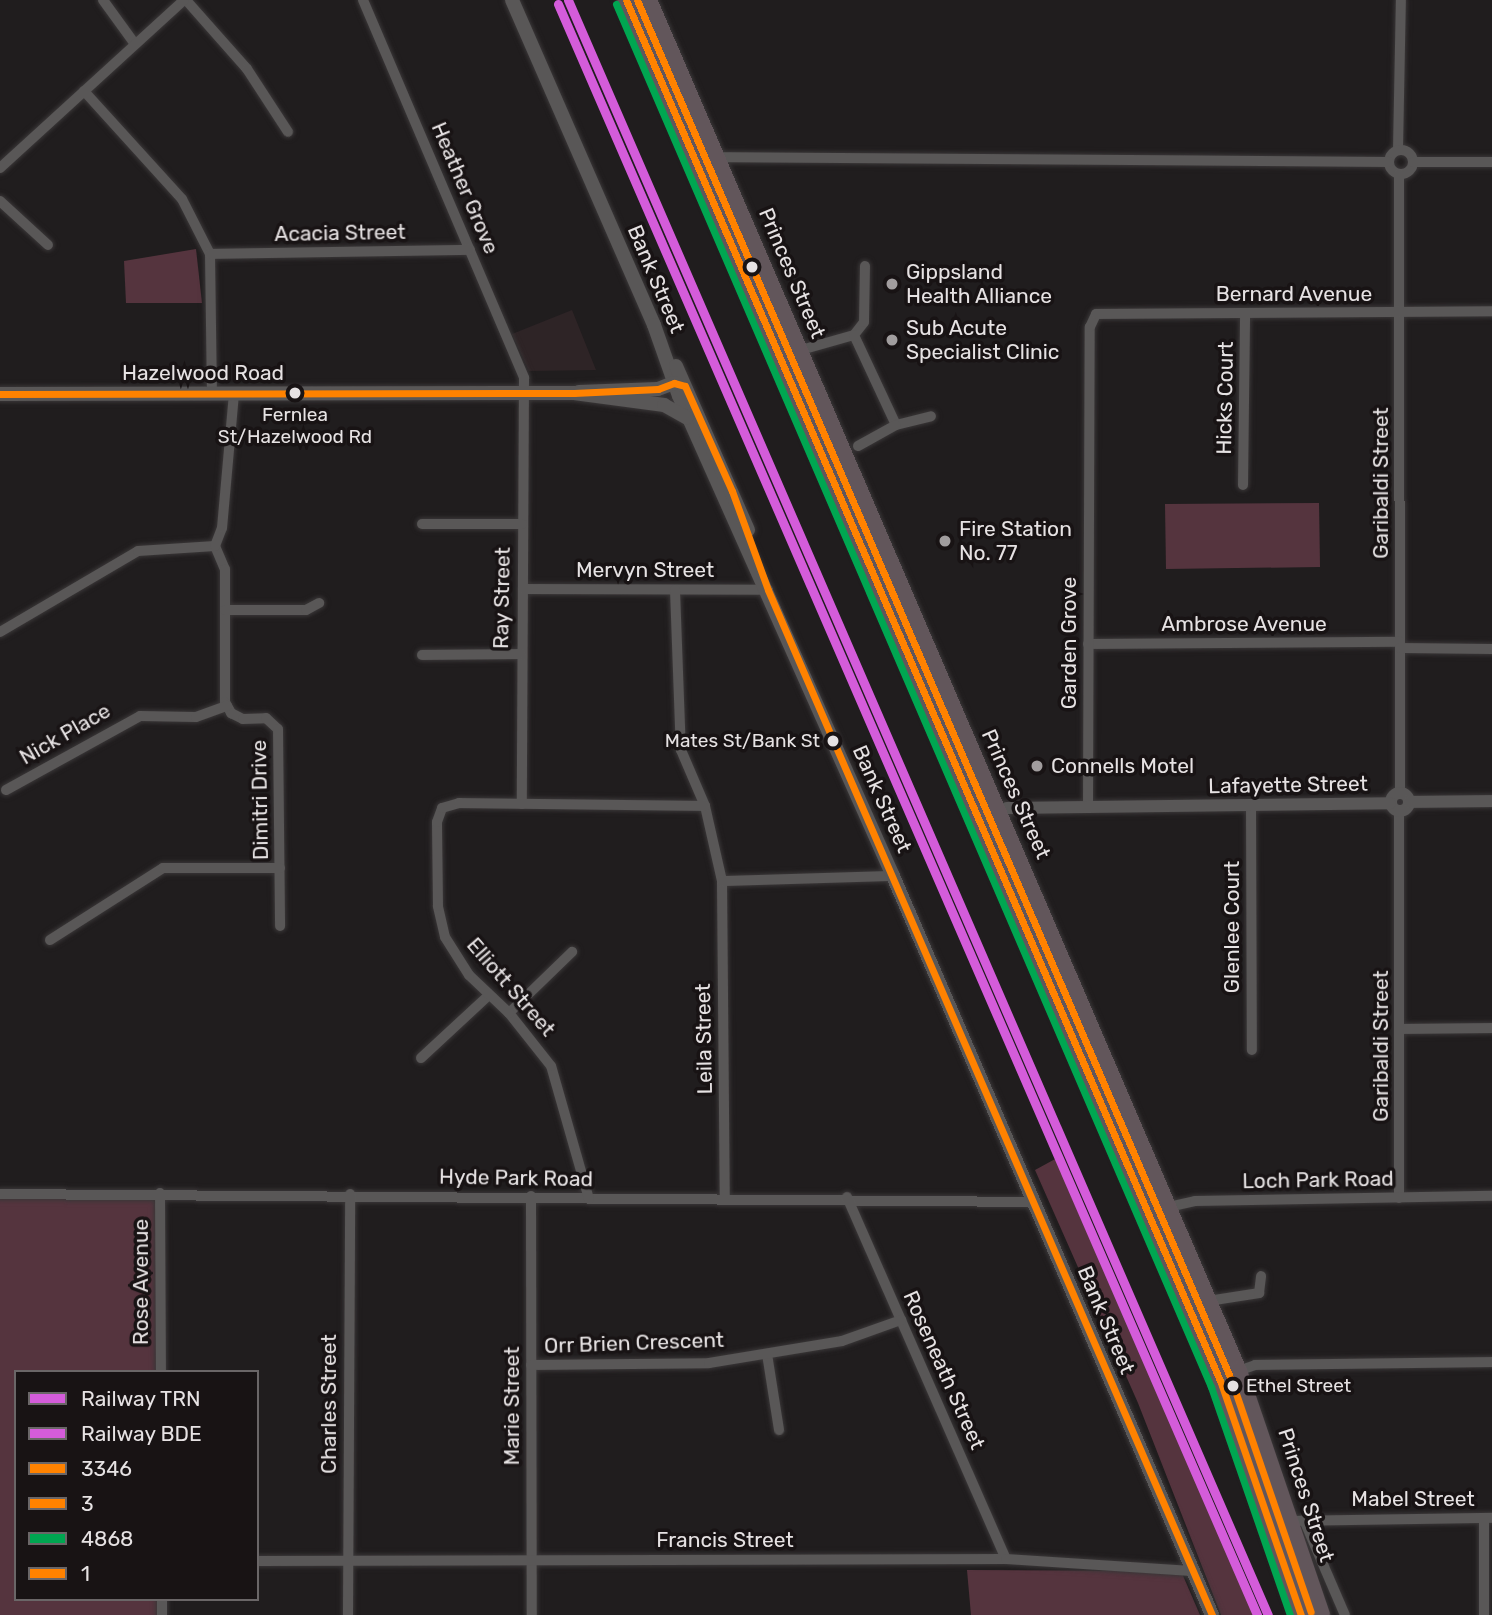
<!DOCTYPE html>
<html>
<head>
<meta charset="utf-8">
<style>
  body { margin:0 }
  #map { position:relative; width:1492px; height:1615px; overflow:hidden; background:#201d1e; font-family:Rubik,sans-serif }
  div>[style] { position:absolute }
  .built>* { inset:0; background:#2e2426 }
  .green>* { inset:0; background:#55343e }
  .roads { filter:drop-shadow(0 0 2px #3a3738) drop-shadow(0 0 2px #3a3738) }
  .minor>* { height:10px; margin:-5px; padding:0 5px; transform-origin:5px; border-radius:5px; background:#595757 }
  .minor>.ring { margin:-5px; padding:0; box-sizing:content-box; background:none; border:10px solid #595757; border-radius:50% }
  .tertiary>* { height:12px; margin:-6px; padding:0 6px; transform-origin:6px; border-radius:6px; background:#595757 }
  .tertiary>.ring { margin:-6px; padding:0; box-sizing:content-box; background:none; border:12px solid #595757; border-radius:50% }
  .secondary>* { height:14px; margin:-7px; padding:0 7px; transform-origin:7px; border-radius:7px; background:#595757 }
  .trunk>* { height:18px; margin:-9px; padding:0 9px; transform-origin:9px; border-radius:9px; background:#62565b }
  .bus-1>* { height:7px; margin:-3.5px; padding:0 3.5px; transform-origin:3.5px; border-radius:3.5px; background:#ff8200 }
  .bus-2>* { height:7px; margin:-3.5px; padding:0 3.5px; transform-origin:3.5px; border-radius:3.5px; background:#ff8200 }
  .bus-3>* { height:7px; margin:-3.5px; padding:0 3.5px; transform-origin:3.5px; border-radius:3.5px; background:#00a651 }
  .bus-4>* { height:7px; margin:-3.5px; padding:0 3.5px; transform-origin:3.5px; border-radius:3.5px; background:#ff8200 }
  .rail-1>* { height:9px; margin:-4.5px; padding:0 4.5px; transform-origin:4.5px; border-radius:4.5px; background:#d45cda }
  .rail-2>* { height:9px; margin:-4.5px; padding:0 4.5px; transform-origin:4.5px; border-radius:4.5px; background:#d45cda }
  .dots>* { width:19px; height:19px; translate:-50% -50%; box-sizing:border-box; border:4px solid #181314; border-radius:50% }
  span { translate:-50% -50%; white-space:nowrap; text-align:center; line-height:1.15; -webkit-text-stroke:7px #181314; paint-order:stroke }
  .bus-label { font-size:19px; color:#e6e2e3 }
  .right { translate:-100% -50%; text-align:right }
  .left { translate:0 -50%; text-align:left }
  .street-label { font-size:21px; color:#e6e2e3 }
  .poi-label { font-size:21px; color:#e6e2e3 }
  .legend { position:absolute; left:14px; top:1370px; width:245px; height:231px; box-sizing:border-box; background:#181314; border:2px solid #6a6667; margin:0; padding:9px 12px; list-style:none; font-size:21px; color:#e6e2e3 }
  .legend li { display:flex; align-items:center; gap:14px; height:35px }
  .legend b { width:35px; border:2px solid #6a6667 }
</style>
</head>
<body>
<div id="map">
  <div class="built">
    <div style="clip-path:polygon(572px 310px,596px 370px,529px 371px,512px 334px)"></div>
  </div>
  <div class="green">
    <div style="clip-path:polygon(196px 249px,202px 303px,126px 303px,124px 261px)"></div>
    <div style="clip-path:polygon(1319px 503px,1320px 567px,1166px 569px,1165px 504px)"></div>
    <div style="clip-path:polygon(1057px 1158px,1068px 1189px,1255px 1615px,1221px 1615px,1138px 1403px,1035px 1170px)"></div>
    <div style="clip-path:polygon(159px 1195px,159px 1372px,16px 1372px,16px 1599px,160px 1599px,160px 1615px,0 1615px,0 1196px)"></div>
    <div style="clip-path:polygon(967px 1570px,1181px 1571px,1200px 1615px,971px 1615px)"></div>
  </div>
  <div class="roads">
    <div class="minor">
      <div style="left:103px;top:0;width:54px;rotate:54deg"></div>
      <div style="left:186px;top:0;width:92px;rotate:48.5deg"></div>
      <div style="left:247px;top:69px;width:75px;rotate:56.9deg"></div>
      <div style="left:363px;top:0;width:411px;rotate:66.9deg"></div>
      <div style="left:524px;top:378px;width:426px;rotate:90.3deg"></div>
      <div style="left:84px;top:91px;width:146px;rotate:47.8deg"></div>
      <div style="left:182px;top:199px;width:62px;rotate:63deg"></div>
      <div style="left:210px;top:254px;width:140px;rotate:89.2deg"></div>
      <div style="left:1398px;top:150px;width:150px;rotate:-88.9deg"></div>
      <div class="ring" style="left:1389px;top:150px;width:14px;height:14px"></div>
      <div style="left:695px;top:157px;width:694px;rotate:0.41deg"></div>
      <div style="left:1413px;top:162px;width:79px"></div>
      <div style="left:0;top:168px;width:249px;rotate:-42.4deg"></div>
      <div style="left:1399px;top:174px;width:618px;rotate:89.91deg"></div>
      <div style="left:0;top:201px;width:65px;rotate:42.5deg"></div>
      <div style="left:210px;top:254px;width:260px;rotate:-0.9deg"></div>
      <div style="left:854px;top:335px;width:16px;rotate:-52deg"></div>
      <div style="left:864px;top:322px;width:56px;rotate:-89deg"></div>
      <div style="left:801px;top:350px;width:55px;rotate:-15.8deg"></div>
      <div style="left:854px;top:335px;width:99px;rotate:65deg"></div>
      <div style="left:896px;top:425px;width:36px;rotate:-14deg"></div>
      <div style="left:858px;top:446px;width:43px;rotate:-28.9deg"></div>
      <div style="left:1243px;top:485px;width:172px;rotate:-89.3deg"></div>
      <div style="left:422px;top:524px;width:100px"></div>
      <div style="left:215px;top:546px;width:25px;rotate:67deg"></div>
      <div style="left:225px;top:569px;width:133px;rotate:90deg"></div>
      <div style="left:225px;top:702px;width:13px;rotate:61deg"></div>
      <div style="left:231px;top:713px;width:13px;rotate:27deg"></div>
      <div style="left:243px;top:719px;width:23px;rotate:-2deg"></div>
      <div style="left:266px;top:718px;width:16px;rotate:43deg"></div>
      <div style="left:278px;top:729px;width:197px;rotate:89.4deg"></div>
      <div style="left:523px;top:589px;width:245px;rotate:0.2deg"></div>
      <div style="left:675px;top:590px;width:160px;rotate:87.9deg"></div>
      <div style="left:681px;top:750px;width:61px;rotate:66.8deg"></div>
      <div style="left:705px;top:806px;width:77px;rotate:77.2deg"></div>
      <div style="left:722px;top:881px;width:315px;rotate:89.5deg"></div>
      <div style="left:225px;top:610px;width:81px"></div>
      <div style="left:306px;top:610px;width:15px;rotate:-28deg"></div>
      <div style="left:0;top:632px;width:160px;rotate:-30.4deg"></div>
      <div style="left:138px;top:551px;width:77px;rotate:-3.7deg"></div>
      <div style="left:215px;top:546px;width:19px;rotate:-69deg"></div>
      <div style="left:222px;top:528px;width:135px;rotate:-84.9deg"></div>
      <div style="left:1088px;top:644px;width:312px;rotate:-0.4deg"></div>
      <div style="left:1400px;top:648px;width:92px;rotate:0.6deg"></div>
      <div style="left:422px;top:655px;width:99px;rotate:-0.6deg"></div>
      <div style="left:6px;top:790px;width:153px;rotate:-28.9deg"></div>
      <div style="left:140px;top:716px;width:56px;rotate:1deg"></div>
      <div style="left:196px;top:717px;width:33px;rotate:-20deg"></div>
      <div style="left:1251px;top:805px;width:245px;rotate:89.8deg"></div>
      <div style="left:1088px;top:806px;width:479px;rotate:-89.8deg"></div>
      <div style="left:1090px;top:327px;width:14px;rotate:-65deg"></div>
      <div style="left:1096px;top:314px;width:396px;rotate:-0.4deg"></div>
      <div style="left:722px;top:881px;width:171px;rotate:-1.7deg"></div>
      <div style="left:50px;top:940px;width:134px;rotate:-32.5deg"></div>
      <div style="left:163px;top:868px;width:117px"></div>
      <div style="left:509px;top:1013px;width:88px;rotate:-44.1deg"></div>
      <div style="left:1401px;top:1029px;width:91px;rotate:-0.6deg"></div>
      <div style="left:421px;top:1058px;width:91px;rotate:-42.8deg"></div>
      <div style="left:160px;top:1193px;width:179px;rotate:89.7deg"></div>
      <div style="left:0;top:1194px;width:1032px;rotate:0.44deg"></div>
      <div style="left:531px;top:1196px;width:419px;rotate:89.9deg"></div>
      <div style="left:847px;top:1197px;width:395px;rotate:66.3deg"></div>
      <div style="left:1399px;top:1198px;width:386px;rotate:-90deg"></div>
      <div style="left:589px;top:1199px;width:138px;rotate:-105.9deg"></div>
      <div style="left:551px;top:1066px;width:68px;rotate:-128.4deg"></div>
      <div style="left:509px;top:1013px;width:55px;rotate:-136.5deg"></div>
      <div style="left:469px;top:975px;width:45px;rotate:-122.3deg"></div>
      <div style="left:445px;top:937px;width:32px;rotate:-103deg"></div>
      <div style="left:438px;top:906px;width:84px;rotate:-90.7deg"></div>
      <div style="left:437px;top:822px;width:15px;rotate:-70deg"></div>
      <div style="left:442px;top:808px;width:18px;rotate:-16deg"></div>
      <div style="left:459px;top:803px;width:246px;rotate:0.7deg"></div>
      <div style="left:1146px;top:1212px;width:50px;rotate:-12.7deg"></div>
      <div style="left:1195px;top:1201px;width:297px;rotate:-1deg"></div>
      <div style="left:1208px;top:1301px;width:52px;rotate:-8.9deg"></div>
      <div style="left:1259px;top:1293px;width:17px;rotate:-83deg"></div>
      <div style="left:767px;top:1354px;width:77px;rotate:81deg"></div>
      <div style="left:531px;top:1365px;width:178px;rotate:-0.6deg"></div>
      <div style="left:709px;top:1363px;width:135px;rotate:-9.4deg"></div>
      <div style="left:842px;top:1341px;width:63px;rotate:-19.6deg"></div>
      <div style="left:1238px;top:1371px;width:18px;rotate:-19deg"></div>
      <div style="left:1255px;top:1365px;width:237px;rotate:-0.7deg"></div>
      <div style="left:1304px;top:1520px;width:103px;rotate:66.7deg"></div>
      <div style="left:1292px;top:1521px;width:200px;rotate:-0.9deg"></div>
      <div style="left:257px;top:1561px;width:749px;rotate:-0.15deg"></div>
      <div style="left:1006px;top:1559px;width:186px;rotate:3.7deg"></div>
      <div style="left:162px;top:1599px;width:16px;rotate:90deg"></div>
      <div style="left:348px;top:1615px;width:421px;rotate:-89.7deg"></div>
      <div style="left:1484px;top:1615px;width:97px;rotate:-90deg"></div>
    </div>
    <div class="tertiary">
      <div class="ring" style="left:1391px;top:793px;width:6px;height:6px"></div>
      <div style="left:1409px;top:802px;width:83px;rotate:-0.7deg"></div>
      <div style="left:978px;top:820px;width:31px;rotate:-22deg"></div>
      <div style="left:1007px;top:808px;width:383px;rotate:-0.7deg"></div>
    </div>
    <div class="secondary">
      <div style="left:512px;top:0;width:355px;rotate:66.4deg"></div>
      <div style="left:654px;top:325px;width:75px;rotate:70.6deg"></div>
      <div style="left:679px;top:396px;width:526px;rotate:65.97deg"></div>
      <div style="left:893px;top:876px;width:805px;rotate:66.65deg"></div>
      <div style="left:676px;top:366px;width:179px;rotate:66.3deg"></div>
      <div style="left:579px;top:392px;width:79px;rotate:-2.2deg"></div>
      <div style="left:658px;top:389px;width:17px;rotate:-21deg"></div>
      <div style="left:0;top:394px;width:574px;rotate:-0.1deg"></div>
      <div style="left:574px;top:393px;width:91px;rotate:7.6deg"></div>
      <div style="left:664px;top:405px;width:26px;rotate:29deg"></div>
    </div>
    <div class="trunk">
      <div style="left:626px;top:0;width:1506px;rotate:66.72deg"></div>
      <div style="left:1221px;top:1383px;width:245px;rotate:71deg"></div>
      <div style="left:648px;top:0;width:1493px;rotate:66.72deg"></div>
      <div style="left:1238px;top:1371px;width:258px;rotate:71.2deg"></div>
    </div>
  </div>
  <div class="bus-1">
    <div style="left:626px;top:0;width:1506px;rotate:66.72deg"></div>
    <div style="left:1221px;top:1383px;width:245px;rotate:71deg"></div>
  </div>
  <div class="bus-2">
    <div style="left:0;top:394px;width:574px;rotate:-0.1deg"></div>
    <div style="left:574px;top:393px;width:84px;rotate:-2.7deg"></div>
    <div style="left:658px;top:389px;width:17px;rotate:-21deg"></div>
    <div style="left:674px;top:383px;width:11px;rotate:15deg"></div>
    <div style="left:685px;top:386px;width:115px;rotate:65.9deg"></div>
    <div style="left:732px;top:491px;width:105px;rotate:70deg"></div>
    <div style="left:768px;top:590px;width:1117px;rotate:66.58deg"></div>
  </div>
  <div class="bus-3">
    <div style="left:616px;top:4px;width:1506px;rotate:66.72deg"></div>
    <div style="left:1211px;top:1387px;width:241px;rotate:70.9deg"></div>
  </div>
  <div class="bus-4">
    <div style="left:637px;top:0;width:1501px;rotate:66.7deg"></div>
    <div style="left:1231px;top:1379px;width:246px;rotate:71.1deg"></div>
  </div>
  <div class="rail-1">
    <div style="left:568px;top:0;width:1760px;rotate:66.57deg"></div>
  </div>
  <div class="rail-2">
    <div style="left:558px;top:4px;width:1756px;rotate:66.54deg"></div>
  </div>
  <div class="dots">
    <div style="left:752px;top:267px;background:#e6e2e3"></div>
    <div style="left:892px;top:284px;background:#a19d9e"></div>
    <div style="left:892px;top:340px;background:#a19d9e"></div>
    <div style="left:295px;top:393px;background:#e6e2e3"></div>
    <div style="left:945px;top:541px;background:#a19d9e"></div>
    <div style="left:833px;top:741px;background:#e6e2e3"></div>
    <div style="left:1037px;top:766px;background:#a19d9e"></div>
    <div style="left:1233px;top:1386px;background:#e6e2e3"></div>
  </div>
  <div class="bus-label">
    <span style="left:295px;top:426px">Fernlea<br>St/Hazelwood Rd</span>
    <span class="right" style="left:820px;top:741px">Mates St/Bank St</span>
    <span class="left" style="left:1246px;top:1386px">Ethel Street</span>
  </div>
  <div class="street-label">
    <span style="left:465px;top:188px;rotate:67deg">Heather Grove</span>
    <span style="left:340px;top:233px;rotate:-1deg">Acacia Street</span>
    <span style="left:792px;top:273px;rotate:67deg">Princes Street</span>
    <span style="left:656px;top:279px;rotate:67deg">Bank Street</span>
    <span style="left:1294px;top:294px">Bernard Avenue</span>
    <span style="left:203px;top:373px">Hazelwood Road</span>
    <span style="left:1225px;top:398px;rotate:-89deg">Hicks Court</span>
    <span style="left:1381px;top:483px;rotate:-90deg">Garibaldi Street</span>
    <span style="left:645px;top:570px">Mervyn Street</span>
    <span style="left:502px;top:598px;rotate:-89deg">Ray Street</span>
    <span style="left:1244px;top:624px">Ambrose Avenue</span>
    <span style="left:1069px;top:643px;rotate:-90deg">Garden Grove</span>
    <span style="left:65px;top:734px;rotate:-30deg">Nick Place</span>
    <span style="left:1288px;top:785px;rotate:-1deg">Lafayette Street</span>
    <span style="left:1016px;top:794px;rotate:66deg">Princes Street</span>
    <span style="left:882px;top:799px;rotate:66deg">Bank Street</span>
    <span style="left:260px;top:800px;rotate:-91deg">Dimitri Drive</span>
    <span style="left:1232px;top:927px;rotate:-90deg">Glenlee Court</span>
    <span style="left:511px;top:987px;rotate:49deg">Elliott Street</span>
    <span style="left:704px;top:1039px;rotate:-91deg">Leila Street</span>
    <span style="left:1381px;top:1046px;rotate:-90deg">Garibaldi Street</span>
    <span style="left:516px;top:1178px;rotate:1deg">Hyde Park Road</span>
    <span style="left:1318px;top:1180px;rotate:-1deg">Loch Park Road</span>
    <span style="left:141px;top:1282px;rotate:-90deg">Rose Avenue</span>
    <span style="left:1106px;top:1320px;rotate:67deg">Bank Street</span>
    <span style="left:634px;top:1343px;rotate:-2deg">Orr Brien Crescent</span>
    <span style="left:944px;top:1370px;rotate:66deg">Roseneath Street</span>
    <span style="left:329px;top:1404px;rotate:-90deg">Charles Street</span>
    <span style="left:512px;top:1406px;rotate:-90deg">Marie Street</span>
    <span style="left:1306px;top:1495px;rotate:72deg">Princes Street</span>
    <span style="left:1413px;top:1499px">Mabel Street</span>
    <span style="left:725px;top:1540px">Francis Street</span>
  </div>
  <div class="poi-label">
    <span class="left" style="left:906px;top:284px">Gippsland<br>Health Alliance</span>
    <span class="left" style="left:906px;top:340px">Sub Acute<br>Specialist Clinic</span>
    <span class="left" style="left:959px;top:541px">Fire Station<br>No. 77</span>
    <span class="left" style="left:1051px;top:766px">Connells Motel</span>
  </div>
  <ul class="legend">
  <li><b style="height:9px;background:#d45cda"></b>Railway TRN</li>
  <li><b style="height:9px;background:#d45cda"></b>Railway BDE</li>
  <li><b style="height:9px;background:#ff8200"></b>3346</li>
  <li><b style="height:9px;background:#ff8200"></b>3</li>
  <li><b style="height:9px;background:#00a651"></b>4868</li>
  <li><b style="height:9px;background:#ff8200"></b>1</li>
  </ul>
</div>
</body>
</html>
